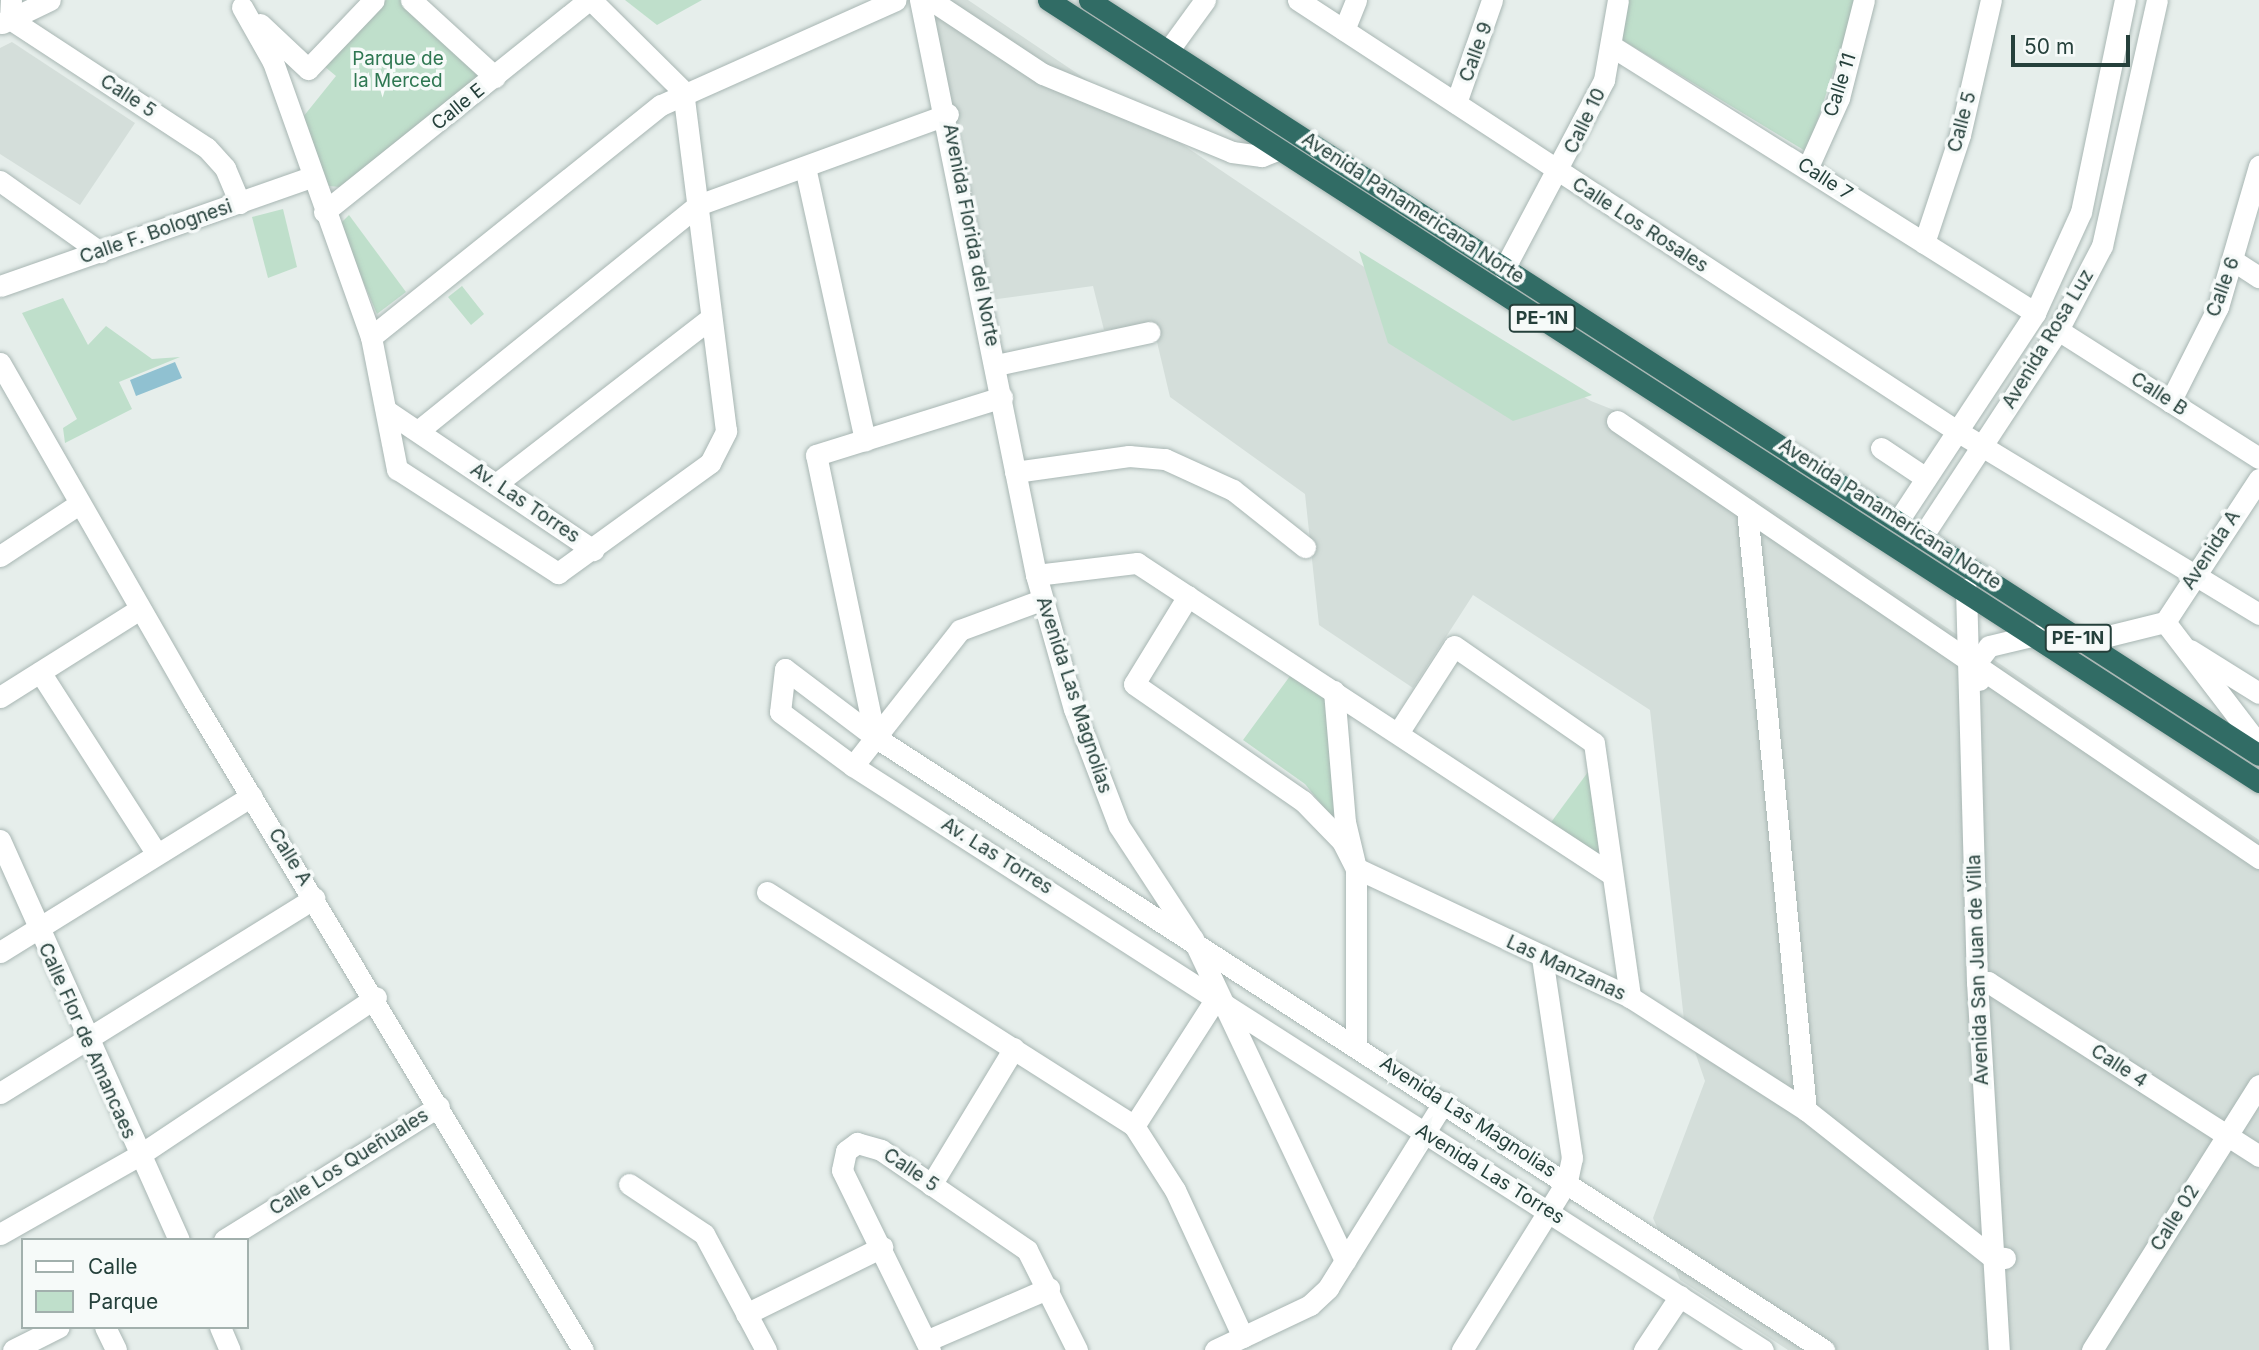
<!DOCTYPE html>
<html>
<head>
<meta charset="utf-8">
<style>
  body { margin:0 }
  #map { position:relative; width:2259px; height:1350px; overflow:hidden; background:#e6eeeb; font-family:Inter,sans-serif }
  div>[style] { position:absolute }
  .built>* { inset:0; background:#d4deda }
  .green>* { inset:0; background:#bfdfcb }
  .water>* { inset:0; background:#90c1d1 }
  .roads { filter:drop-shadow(0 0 2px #a8b6b3) drop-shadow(0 0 2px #a8b6b3) }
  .minor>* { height:21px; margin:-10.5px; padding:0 10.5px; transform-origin:10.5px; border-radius:10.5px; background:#fff }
  .highway>* { height:21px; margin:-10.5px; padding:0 10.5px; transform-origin:10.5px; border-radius:10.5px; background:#316c65 }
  span { translate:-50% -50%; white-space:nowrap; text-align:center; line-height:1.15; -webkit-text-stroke:7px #f6faf9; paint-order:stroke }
  .shield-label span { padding:2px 5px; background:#f6faf9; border:2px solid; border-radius:5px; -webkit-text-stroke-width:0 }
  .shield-label { font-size:18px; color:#25403b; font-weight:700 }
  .street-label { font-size:19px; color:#25403b }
  .park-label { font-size:19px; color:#2f7752 }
  .legend { position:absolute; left:21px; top:1238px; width:228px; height:91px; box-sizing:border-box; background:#f6faf9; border:2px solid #a2b0ad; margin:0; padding:9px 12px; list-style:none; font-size:21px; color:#25403b }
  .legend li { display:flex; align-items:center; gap:14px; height:35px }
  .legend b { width:35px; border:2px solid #a2b0ad }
  .scale { position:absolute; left:2011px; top:35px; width:119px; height:32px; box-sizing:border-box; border:4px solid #25403b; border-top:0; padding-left:9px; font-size:21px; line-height:24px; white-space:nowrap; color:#25403b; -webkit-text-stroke:5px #f6faf9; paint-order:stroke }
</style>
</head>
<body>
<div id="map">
  <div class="built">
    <div style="clip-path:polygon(927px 0,968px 0,1385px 281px,1591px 401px,1644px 422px,2259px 840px,2259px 1350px,1788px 1350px,1680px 1280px,1653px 1218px,1705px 1081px,1684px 1020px,1650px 710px,1473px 595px,1413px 688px,1319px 625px,1305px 494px,1170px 397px,1153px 325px,1104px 330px,1093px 286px,990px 300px)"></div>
    <div style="clip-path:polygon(12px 42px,135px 123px,80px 205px,0 154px,0 48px)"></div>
  </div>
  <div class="green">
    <div style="clip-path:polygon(386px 0,404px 0,485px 71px,340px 187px,328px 186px,303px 117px,336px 76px,324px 66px)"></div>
    <div style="clip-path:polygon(625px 0,702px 0,657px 25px)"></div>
    <div style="clip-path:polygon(1625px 0,1857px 0,1807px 152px,1619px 38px)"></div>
    <div style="clip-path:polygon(283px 209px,297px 267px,268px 278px,252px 217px)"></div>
    <div style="clip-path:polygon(349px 215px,406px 292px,377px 314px,339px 225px)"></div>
    <div style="clip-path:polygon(1359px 251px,1592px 395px,1513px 421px,1388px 343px)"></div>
    <div style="clip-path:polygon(462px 286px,484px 314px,471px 325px,448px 297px)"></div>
    <div style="clip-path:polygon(63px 298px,88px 345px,106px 326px,152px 359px,180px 357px,119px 382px,132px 409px,65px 443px,63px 428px,77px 419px,22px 313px)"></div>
    <div style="clip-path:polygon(1290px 676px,1330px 702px,1337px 824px,1305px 784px,1243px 740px)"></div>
    <div style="clip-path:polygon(1588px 772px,1601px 860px,1549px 825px)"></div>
  </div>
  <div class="water">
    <div style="clip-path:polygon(175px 362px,182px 378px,136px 396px,130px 380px)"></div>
  </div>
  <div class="roads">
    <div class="minor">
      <div style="left:11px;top:0;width:19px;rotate:93deg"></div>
      <div style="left:10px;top:19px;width:235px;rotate:33.2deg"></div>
      <div style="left:207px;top:148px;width:27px;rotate:48deg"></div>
      <div style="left:225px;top:168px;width:38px;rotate:67deg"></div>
      <div style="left:411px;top:0;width:114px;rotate:42.5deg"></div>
      <div style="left:920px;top:0;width:587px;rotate:78.59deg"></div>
      <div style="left:1036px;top:575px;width:139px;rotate:74.2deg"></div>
      <div style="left:1074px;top:709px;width:125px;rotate:69deg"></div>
      <div style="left:1119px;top:826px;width:135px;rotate:56.8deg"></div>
      <div style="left:1193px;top:939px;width:356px;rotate:64.7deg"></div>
      <div style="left:931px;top:0;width:134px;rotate:33.5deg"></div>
      <div style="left:1043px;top:74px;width:204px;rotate:22.4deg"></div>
      <div style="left:1232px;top:152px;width:30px;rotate:8deg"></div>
      <div style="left:1262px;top:156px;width:18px;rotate:-22deg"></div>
      <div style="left:1298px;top:0;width:787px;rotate:33.19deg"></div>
      <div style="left:1957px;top:431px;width:353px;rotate:31.2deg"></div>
      <div style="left:242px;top:7px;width:63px;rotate:60.6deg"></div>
      <div style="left:273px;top:62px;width:292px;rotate:70.4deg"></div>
      <div style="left:371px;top:337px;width:135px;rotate:78.9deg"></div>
      <div style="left:397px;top:469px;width:192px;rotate:32.9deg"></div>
      <div style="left:558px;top:573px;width:188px;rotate:-35.9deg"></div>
      <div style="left:710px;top:463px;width:36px;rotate:-63deg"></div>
      <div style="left:726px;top:431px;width:343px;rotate:-97.2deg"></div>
      <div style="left:683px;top:91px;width:129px;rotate:-135.3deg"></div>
      <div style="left:2px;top:23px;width:53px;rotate:-25.6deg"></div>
      <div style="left:260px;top:24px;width:66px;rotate:43.2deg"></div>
      <div style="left:308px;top:69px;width:95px;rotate:-46.3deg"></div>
      <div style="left:1344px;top:30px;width:32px;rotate:-68deg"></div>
      <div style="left:1613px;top:47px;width:499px;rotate:32.2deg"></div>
      <div style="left:1168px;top:51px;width:63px;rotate:-54deg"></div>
      <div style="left:1456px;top:103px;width:109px;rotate:-70.7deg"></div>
      <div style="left:805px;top:167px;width:280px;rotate:77.6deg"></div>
      <div style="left:1808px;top:167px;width:76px;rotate:-65.8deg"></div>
      <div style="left:1839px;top:98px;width:101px;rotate:-75.7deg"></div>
      <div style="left:0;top:181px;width:123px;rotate:35.4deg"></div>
      <div style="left:324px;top:212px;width:339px;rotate:-38.7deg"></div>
      <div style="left:1924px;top:243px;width:114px;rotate:-71.6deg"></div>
      <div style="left:1960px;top:135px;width:139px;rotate:-77.1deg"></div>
      <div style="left:2234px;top:261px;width:30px;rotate:33deg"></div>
      <div style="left:1504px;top:269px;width:214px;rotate:-62.1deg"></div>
      <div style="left:1604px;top:80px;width:81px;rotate:-80.1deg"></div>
      <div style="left:0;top:286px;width:330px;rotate:-19.3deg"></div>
      <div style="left:2058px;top:330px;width:238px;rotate:32.5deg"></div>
      <div style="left:371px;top:337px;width:371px;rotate:-38.7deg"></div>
      <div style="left:661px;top:105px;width:257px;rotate:-24.1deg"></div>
      <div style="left:0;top:363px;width:388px;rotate:60.2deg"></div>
      <div style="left:193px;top:700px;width:758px;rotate:59.04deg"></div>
      <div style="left:996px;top:365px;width:157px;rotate:-12.1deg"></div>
      <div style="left:2170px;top:402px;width:106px;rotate:-63.2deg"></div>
      <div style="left:2218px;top:307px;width:147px;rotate:-73.8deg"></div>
      <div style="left:387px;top:411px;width:249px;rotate:34deg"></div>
      <div style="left:1617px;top:421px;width:777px;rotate:34.24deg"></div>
      <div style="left:418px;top:431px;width:360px;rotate:-38.9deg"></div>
      <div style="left:698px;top:205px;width:266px;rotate:-20deg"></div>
      <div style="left:1881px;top:448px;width:54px;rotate:33.7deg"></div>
      <div style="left:1015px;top:472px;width:115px;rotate:-8deg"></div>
      <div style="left:1129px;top:456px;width:36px;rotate:5deg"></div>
      <div style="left:1165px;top:459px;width:75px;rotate:24.5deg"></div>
      <div style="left:1233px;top:490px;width:92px;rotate:38.4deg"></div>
      <div style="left:496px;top:484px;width:268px;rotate:-37.7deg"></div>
      <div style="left:1747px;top:510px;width:603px;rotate:84.38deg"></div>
      <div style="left:1898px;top:521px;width:249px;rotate:-56.6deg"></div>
      <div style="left:2035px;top:313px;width:111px;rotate:-65.5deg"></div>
      <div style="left:2081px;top:212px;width:217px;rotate:-78.3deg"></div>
      <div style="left:1922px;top:537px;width:248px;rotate:-56.7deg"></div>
      <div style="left:2058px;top:330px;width:95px;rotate:-62.4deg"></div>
      <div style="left:2102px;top:246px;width:252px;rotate:-77.4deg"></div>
      <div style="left:0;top:556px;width:95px;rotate:-33.4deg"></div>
      <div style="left:1036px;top:575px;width:102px;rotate:-6.8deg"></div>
      <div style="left:1137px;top:563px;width:567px;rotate:33.27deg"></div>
      <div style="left:1966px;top:589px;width:393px;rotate:88.4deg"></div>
      <div style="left:1977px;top:982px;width:369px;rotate:86.6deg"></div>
      <div style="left:1188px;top:596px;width:103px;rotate:121.5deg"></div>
      <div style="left:1134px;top:684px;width:206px;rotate:34.7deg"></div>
      <div style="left:1303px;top:801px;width:56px;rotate:45.7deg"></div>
      <div style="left:1342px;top:841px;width:30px;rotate:63deg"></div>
      <div style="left:1356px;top:868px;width:303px;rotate:25.2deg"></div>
      <div style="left:1630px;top:997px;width:209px;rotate:32.7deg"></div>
      <div style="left:1806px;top:1110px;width:237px;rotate:38.3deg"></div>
      <div style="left:1992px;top:1257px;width:13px;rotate:4deg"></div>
      <div style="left:2165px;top:622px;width:155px;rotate:52.6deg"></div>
      <div style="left:2084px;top:642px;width:83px;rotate:-13.9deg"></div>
      <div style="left:2165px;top:622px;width:171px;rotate:-56.7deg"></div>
      <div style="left:2190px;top:650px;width:81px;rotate:31.9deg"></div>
      <div style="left:785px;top:669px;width:113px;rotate:37.1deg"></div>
      <div style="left:875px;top:737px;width:1130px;rotate:32.86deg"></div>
      <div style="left:785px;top:669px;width:43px;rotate:96.6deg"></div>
      <div style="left:780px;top:712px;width:91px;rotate:36.5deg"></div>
      <div style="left:853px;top:766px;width:1081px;rotate:32.69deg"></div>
      <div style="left:40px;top:672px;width:216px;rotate:57.3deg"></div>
      <div style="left:1979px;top:680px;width:21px;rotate:-90deg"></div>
      <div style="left:1979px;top:659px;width:16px;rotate:-52deg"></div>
      <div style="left:1989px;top:646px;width:47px;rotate:-13.4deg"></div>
      <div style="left:1334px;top:691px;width:131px;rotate:85.2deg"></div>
      <div style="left:1345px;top:822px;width:47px;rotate:76.6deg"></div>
      <div style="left:1356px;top:868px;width:177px;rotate:90deg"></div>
      <div style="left:0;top:697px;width:165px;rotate:-32.2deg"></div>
      <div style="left:1398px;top:733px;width:103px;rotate:-57.2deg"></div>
      <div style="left:1454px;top:646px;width:170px;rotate:34.7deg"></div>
      <div style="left:1594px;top:743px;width:257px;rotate:81.9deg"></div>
      <div style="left:875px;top:737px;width:288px;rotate:-101.8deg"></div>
      <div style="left:816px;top:455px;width:195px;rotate:-17.3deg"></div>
      <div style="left:853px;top:766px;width:173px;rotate:-51.8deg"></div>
      <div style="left:960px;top:630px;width:86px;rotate:-20.3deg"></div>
      <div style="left:0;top:840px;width:438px;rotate:65.9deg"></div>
      <div style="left:767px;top:892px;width:435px;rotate:32.5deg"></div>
      <div style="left:1134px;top:1126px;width:76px;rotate:57.4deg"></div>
      <div style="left:1175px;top:1190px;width:162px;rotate:65.2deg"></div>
      <div style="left:0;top:952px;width:296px;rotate:-31.8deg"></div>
      <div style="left:1977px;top:982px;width:11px"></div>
      <div style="left:1988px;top:982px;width:322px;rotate:32.7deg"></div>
      <div style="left:0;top:1093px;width:370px;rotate:-31.8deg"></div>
      <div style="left:1134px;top:1126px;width:156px;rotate:-57.3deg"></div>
      <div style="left:629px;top:1184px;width:90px;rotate:33.7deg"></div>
      <div style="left:704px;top:1234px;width:132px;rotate:61.9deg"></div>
      <div style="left:931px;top:1185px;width:160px;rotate:-58.8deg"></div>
      <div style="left:0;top:1234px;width:159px;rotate:-29.5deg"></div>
      <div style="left:138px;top:1156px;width:286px;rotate:-33.7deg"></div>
      <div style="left:224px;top:1240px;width:253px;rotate:-31.9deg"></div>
      <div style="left:746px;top:1314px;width:152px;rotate:-26.2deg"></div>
      <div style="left:105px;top:1327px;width:25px;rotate:64deg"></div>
      <div style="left:220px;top:1327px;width:25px;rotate:67deg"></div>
      <div style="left:926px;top:1341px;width:134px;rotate:-23.3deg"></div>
      <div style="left:13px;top:1350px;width:51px;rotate:-26.6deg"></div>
      <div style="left:930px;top:1350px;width:200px;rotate:-116.1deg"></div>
      <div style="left:842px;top:1170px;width:19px;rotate:-78deg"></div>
      <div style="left:846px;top:1151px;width:14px;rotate:-36deg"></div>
      <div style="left:857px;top:1143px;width:25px;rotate:16deg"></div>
      <div style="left:881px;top:1150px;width:177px;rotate:34.4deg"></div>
      <div style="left:1027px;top:1250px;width:112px;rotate:63.4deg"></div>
      <div style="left:1215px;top:1350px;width:105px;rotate:-25.3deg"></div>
      <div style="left:1310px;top:1305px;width:25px;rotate:-43deg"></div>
      <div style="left:1328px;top:1288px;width:219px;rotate:-58.1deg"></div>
      <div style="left:1462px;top:1350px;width:199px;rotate:-58.1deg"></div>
      <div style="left:1567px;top:1181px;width:24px;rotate:-78deg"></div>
      <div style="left:1572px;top:1158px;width:203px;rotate:-98.5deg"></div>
      <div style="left:1644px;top:1350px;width:65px;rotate:-56.3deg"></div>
      <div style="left:2092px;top:1350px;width:313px;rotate:-57.8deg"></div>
    </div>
    <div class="highway">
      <div style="left:1048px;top:0;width:1442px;rotate:32.85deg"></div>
      <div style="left:1089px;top:0;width:1392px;rotate:32.83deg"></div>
    </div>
  </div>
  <div class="shield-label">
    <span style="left:1542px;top:318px">PE-1N</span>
    <span style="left:2078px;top:638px">PE-1N</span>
  </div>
  <div class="street-label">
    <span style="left:1476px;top:52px;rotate:-70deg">Calle 9</span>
    <span style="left:1840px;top:85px;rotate:-72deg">Calle 11</span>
    <span style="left:128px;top:96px;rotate:33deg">Calle 5</span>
    <span style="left:458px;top:107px;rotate:-39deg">Calle E</span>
    <span style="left:1585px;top:121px;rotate:-64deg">Calle 10</span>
    <span style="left:1962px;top:122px;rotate:-75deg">Calle 5</span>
    <span style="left:1825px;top:179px;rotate:33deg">Calle 7</span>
    <span style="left:1413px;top:208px;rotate:33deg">Avenida Panamericana Norte</span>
    <span style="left:1640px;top:225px;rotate:33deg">Calle Los Rosales</span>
    <span style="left:156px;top:232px;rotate:-19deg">Calle F. Bolognesi</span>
    <span style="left:971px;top:235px;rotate:79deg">Avenida Florida del Norte</span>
    <span style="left:2223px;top:287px;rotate:-70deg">Calle 6</span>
    <span style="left:2048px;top:339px;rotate:-59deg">Avenida Rosa Luz</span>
    <span style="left:2159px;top:394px;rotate:33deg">Calle B</span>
    <span style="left:525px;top:503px;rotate:34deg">Av. Las Torres</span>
    <span style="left:1890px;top:514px;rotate:33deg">Avenida Panamericana Norte</span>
    <span style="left:2211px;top:550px;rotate:-57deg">Avenida A</span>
    <span style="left:1074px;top:695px;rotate:72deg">Avenida Las Magnolias</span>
    <span style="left:997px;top:856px;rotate:32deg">Av. Las Torres</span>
    <span style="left:290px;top:857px;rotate:58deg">Calle A</span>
    <span style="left:1566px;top:968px;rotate:25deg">Las Manzanas</span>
    <span style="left:1978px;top:970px;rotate:-92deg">Avenida San Juan de Villa</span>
    <span style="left:87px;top:1041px;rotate:66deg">Calle Flor de Amancaes</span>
    <span style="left:2119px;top:1066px;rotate:33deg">Calle 4</span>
    <span style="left:1468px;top:1117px;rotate:33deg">Avenida Las Magnolias</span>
    <span style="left:349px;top:1162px;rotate:-32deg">Calle Los Queñuales</span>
    <span style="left:911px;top:1170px;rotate:34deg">Calle 5</span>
    <span style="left:1490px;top:1174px;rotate:32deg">Avenida Las Torres</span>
    <span style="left:2175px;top:1218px;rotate:-58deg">Calle 02</span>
  </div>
  <div class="park-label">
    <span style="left:398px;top:70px">Parque de<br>la Merced</span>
  </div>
  <ul class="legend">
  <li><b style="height:9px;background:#fff"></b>Calle</li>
  <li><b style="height:19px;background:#bfdfcb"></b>Parque</li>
  </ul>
  <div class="scale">50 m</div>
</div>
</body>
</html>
